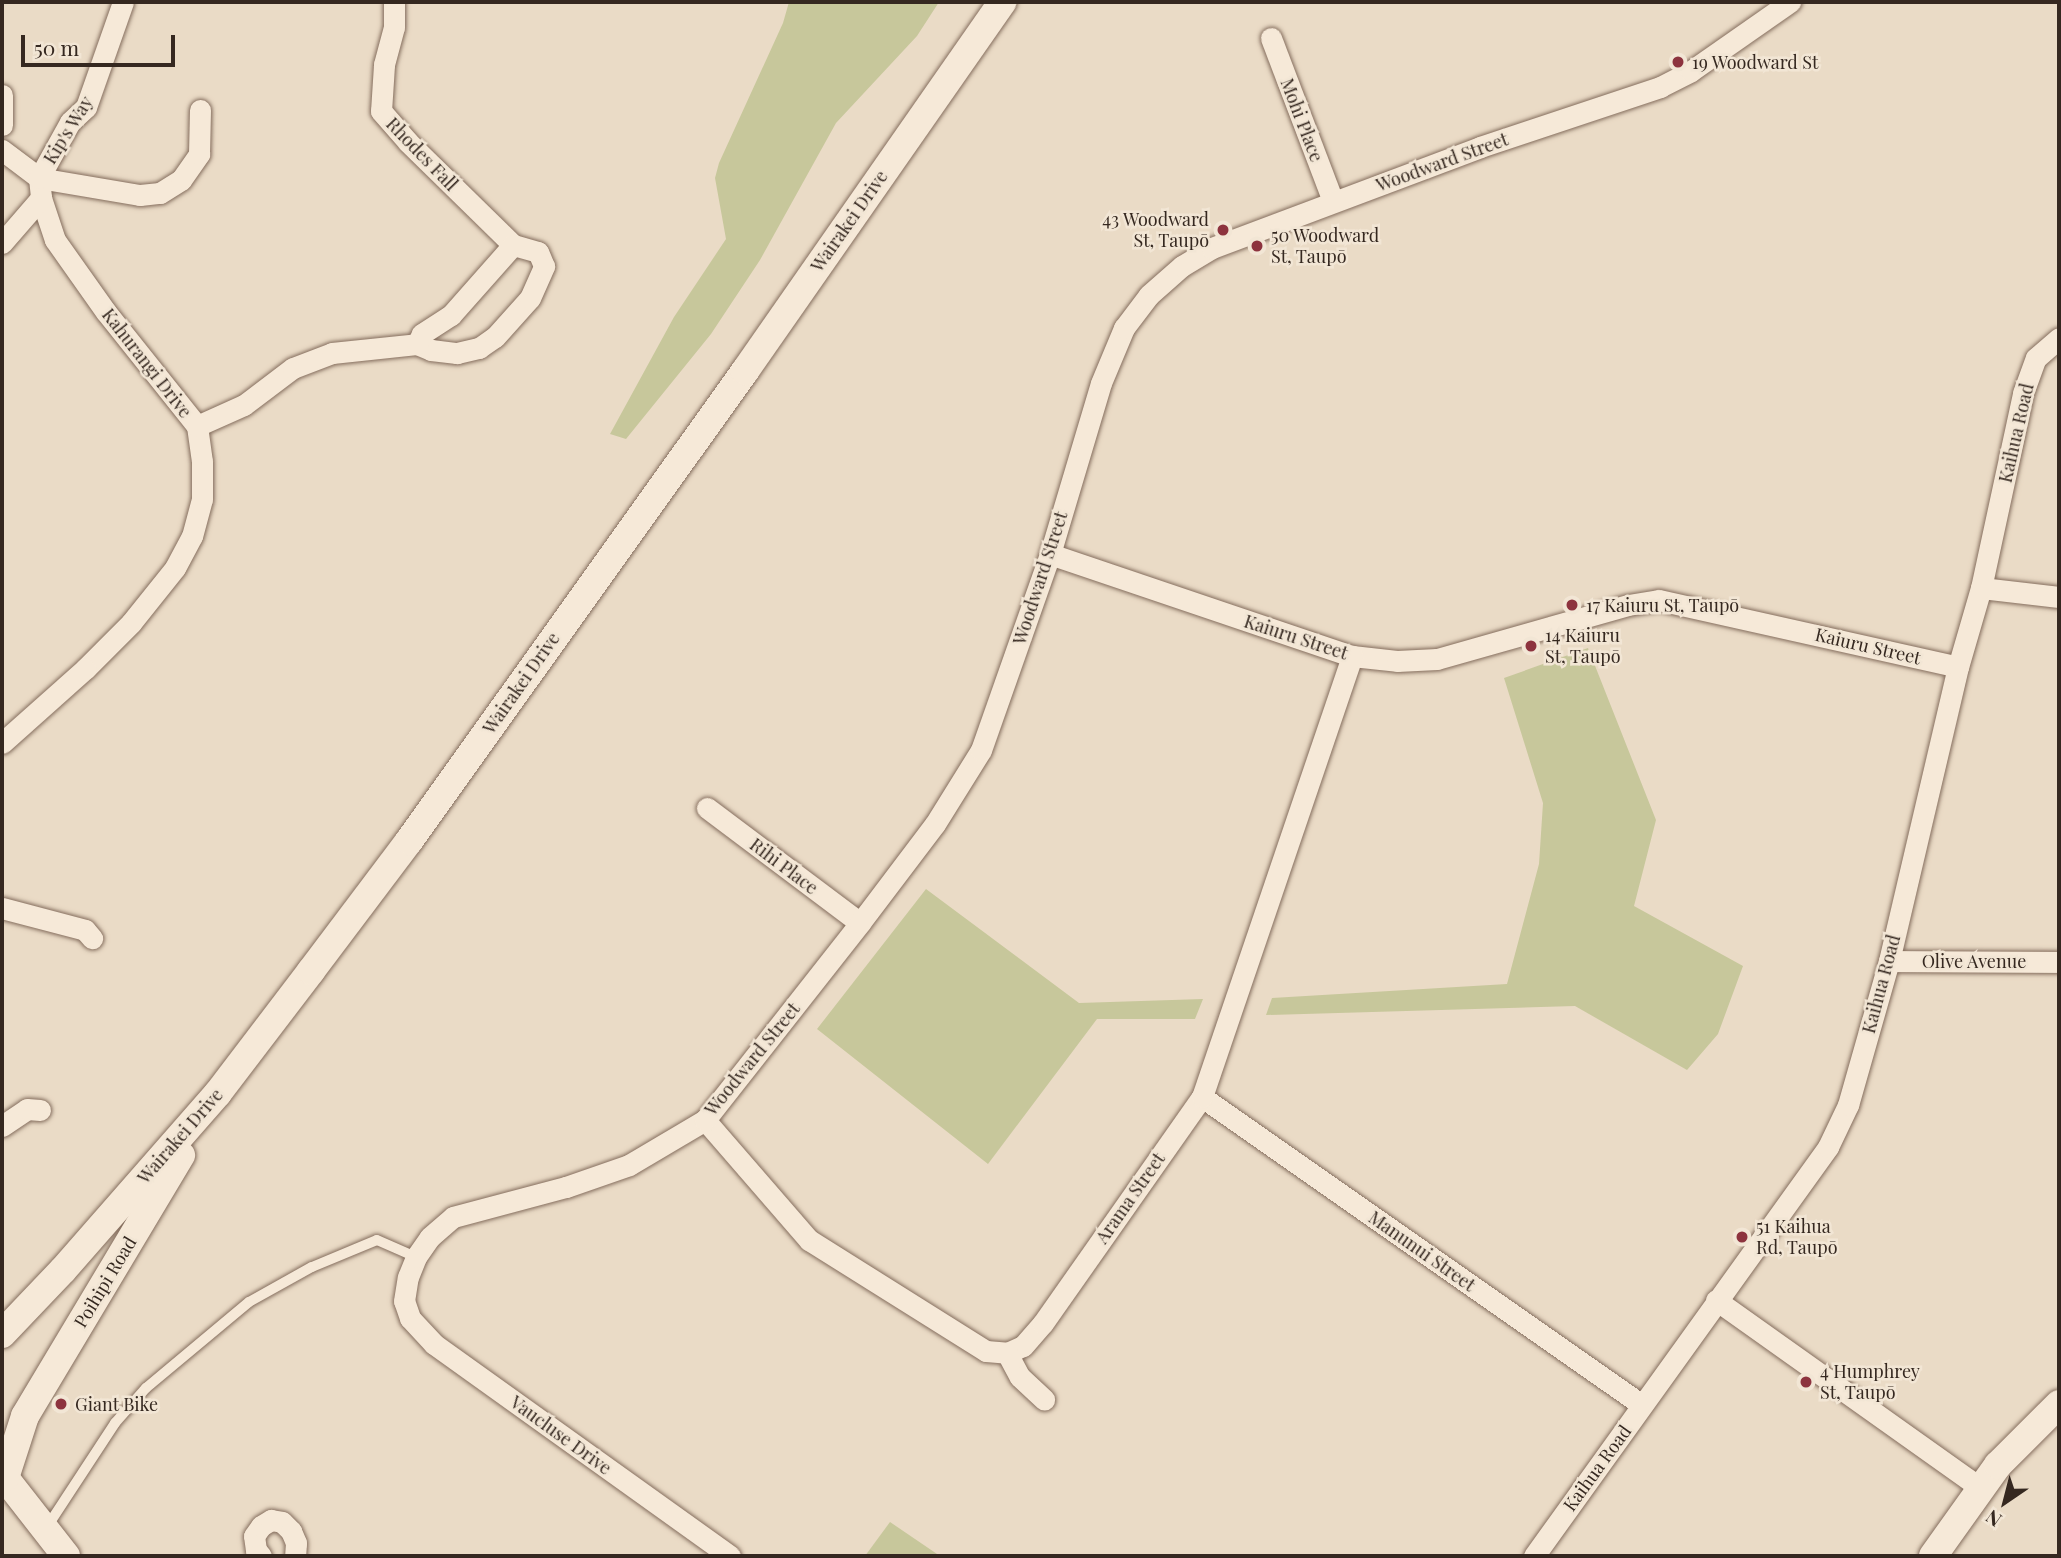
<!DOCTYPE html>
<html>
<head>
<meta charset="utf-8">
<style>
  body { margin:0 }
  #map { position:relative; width:2061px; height:1558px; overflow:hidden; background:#eadbc6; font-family:"Playfair Display",serif }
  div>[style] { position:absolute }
  .green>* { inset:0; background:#c7c79b }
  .roads { filter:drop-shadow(0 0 2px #846d5d) drop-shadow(0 0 2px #846d5d) }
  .lane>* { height:10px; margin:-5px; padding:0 5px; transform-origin:5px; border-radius:5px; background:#f6e9d8 }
  .street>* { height:21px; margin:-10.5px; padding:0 10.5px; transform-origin:10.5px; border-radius:10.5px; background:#f6e9d8 }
  .secondary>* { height:28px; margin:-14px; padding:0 14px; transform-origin:14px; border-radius:14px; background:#f6e9d8 }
  .dots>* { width:19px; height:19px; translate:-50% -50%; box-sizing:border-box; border:4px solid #f2e6d5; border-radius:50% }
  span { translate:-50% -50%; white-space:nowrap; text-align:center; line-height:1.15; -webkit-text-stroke:5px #f2e6d5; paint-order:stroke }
  .poi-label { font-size:18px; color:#352820 }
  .left { translate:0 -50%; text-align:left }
  .right { translate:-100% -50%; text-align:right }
  .street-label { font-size:18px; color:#352820 }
  .frame { position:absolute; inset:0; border:4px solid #352820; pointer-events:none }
  .north { position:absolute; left:1970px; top:1467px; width:70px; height:70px; -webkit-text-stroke:5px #f2e6d5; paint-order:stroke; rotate:215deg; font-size:19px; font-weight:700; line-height:28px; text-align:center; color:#352820 }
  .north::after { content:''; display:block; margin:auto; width:24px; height:32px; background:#352820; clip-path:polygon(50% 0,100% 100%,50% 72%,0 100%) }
  .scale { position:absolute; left:21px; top:35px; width:154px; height:32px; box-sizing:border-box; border:4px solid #352820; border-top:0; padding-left:9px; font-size:21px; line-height:24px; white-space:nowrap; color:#352820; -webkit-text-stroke:5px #f2e6d5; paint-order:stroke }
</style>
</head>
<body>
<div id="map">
  <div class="green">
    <div style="clip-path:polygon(789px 2px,939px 2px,917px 36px,836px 123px,760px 260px,711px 334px,626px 439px,610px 434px,674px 317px,726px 239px,715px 178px,719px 163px,783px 23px)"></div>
    <div style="clip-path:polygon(1588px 648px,1656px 820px,1634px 906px,1743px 966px,1718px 1034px,1687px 1070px,1575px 1006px,1266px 1015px,1272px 998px,1507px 984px,1539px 864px,1543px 803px,1504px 678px)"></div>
    <div style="clip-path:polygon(926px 889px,1079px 1003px,1203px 999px,1195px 1019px,1097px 1019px,988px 1164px,817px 1029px)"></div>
    <div style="clip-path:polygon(890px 1522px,940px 1556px,865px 1556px)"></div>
  </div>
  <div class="roads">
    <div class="lane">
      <div style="left:45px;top:1530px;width:128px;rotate:-56.8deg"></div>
      <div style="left:115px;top:1423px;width:47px;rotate:-48.5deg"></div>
      <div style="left:146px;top:1388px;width:134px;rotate:-39.9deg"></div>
      <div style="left:249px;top:1302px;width:72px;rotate:-29.1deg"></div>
      <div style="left:312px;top:1267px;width:70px;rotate:-22.6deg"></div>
      <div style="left:377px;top:1240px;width:43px;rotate:23.6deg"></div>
    </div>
    <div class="street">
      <div style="left:394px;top:2px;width:25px;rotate:90deg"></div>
      <div style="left:394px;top:27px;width:39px;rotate:105deg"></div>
      <div style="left:384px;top:65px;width:46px;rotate:93.7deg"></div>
      <div style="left:381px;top:111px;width:41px;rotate:48.9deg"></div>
      <div style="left:408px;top:142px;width:147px;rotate:44.4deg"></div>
      <div style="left:1271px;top:38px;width:174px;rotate:69.2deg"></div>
      <div style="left:2px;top:95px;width:30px;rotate:90deg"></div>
      <div style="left:2px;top:150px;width:46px;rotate:37.1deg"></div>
      <div style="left:39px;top:178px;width:20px;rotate:84deg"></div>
      <div style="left:41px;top:198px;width:44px;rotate:71.6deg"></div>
      <div style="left:55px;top:240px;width:88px;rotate:54.7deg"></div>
      <div style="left:106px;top:312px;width:146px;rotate:51.4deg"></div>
      <div style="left:197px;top:426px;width:35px;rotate:82deg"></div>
      <div style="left:202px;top:461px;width:38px;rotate:90deg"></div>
      <div style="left:202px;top:499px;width:38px;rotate:105deg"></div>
      <div style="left:192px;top:536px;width:36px;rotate:118deg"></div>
      <div style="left:175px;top:568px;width:70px;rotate:128.7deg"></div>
      <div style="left:131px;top:623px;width:65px;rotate:135deg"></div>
      <div style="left:85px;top:669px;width:111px;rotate:138.3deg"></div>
      <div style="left:39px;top:178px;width:102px;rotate:9.6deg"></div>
      <div style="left:140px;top:195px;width:20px;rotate:-6deg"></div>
      <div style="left:160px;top:193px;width:25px;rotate:-32deg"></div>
      <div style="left:181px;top:180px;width:32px;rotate:-55deg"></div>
      <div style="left:199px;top:154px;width:44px;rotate:-88.7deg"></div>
      <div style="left:39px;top:178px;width:64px;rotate:-61deg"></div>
      <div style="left:70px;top:122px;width:22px;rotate:-43deg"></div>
      <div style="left:86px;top:107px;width:111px;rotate:-70.6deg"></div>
      <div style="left:2px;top:243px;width:60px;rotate:-49.1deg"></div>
      <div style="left:197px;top:426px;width:51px;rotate:-24.1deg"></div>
      <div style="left:244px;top:405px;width:61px;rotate:-37.1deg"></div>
      <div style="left:293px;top:368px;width:42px;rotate:-21deg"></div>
      <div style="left:332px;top:353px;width:85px;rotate:-6deg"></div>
      <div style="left:417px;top:344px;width:15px;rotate:23deg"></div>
      <div style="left:431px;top:350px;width:26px;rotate:7deg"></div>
      <div style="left:457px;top:353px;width:23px;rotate:-13deg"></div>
      <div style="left:479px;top:348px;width:19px;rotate:-35deg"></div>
      <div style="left:495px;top:337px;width:52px;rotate:-48.1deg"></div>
      <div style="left:530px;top:298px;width:35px;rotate:-66deg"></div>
      <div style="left:544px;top:266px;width:15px;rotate:-113deg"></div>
      <div style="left:538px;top:252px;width:26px;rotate:-164deg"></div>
      <div style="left:513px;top:245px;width:94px;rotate:131.5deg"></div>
      <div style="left:451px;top:315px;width:35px;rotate:147deg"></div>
      <div style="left:422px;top:334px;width:11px;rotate:117deg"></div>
      <div style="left:1050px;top:554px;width:319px;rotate:18.7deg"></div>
      <div style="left:1352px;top:656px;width:45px;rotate:6.3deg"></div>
      <div style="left:1397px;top:661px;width:40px;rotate:-2.9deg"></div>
      <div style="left:1437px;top:659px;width:198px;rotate:-15.8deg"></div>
      <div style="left:1628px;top:605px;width:31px;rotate:-9deg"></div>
      <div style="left:1659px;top:600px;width:306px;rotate:12.6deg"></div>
      <div style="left:1981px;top:588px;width:79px;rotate:6.6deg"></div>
      <div style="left:707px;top:808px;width:191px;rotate:36.9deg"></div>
      <div style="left:2px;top:908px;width:86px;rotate:14.8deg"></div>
      <div style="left:85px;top:930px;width:11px;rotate:49deg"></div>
      <div style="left:1889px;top:961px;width:170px;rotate:0.3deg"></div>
      <div style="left:1202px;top:1097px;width:537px;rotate:34.99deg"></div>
      <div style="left:705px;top:1120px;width:159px;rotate:49.1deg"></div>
      <div style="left:809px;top:1240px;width:209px;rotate:32.1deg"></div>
      <div style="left:986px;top:1351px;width:21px;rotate:5deg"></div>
      <div style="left:1007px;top:1353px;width:17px;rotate:-24deg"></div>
      <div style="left:1023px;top:1346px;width:30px;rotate:-49deg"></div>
      <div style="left:1043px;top:1323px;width:276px;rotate:-54.9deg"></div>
      <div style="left:1202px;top:1097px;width:466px;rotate:-71.2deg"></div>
      <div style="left:2px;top:1126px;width:30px;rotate:-34deg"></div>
      <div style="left:27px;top:1109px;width:13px;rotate:4deg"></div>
      <div style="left:1716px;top:1300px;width:325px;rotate:35.4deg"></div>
      <div style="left:1007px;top:1353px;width:27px;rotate:62deg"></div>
      <div style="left:1020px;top:1377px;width:33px;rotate:43deg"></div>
      <div style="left:261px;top:1556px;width:8px;rotate:-130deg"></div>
      <div style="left:256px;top:1550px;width:14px;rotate:-98deg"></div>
      <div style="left:254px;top:1536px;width:12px;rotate:-55deg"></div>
      <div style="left:261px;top:1526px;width:12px;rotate:-31deg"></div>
      <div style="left:271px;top:1520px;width:11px;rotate:10deg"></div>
      <div style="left:282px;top:1522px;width:13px;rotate:45deg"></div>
      <div style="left:291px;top:1531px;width:13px;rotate:67deg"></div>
      <div style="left:296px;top:1543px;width:13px;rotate:94deg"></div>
      <div style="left:730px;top:1556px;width:364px;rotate:-144.4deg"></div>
      <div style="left:434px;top:1344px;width:35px;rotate:-133deg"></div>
      <div style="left:410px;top:1318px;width:18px;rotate:-109deg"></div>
      <div style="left:404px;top:1301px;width:24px;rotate:-81deg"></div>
      <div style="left:408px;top:1277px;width:22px;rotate:-68deg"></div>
      <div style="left:416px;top:1257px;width:24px;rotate:-55deg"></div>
      <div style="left:430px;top:1237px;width:30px;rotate:-41deg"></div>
      <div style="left:453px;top:1217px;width:117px;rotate:-14.9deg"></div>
      <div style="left:566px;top:1187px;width:67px;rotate:-19.2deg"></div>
      <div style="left:629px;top:1165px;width:88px;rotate:-30.6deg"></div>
      <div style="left:705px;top:1120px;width:251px;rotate:-51.8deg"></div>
      <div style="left:860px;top:923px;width:124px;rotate:-52.9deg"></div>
      <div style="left:935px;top:824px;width:87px;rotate:-58.1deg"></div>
      <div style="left:981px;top:750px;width:208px;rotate:-70.6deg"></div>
      <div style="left:1050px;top:554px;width:178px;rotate:-73.4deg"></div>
      <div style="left:1101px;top:383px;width:60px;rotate:-67.3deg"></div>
      <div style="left:1124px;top:328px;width:41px;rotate:-52.9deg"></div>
      <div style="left:1149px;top:295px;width:44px;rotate:-41.3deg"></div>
      <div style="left:1182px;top:266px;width:35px;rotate:-31deg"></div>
      <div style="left:1212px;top:248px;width:286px;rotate:-20.6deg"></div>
      <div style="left:1480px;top:147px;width:190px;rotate:-18.4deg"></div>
      <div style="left:1660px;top:87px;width:35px;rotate:-27deg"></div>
      <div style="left:1691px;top:71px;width:121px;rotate:-34.9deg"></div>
      <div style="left:1534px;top:1556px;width:504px;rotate:-54.29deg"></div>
      <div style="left:1828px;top:1147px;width:47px;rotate:-64.5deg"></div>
      <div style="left:1848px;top:1105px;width:150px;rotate:-74.1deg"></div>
      <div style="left:1889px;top:961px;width:302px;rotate:-76.8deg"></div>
      <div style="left:1958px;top:667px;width:82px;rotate:-73.8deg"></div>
      <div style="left:1981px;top:588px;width:199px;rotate:-77.8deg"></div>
      <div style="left:2023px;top:393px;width:37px;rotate:-70deg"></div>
      <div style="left:2036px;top:358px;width:30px;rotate:-41deg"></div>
    </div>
    <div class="secondary">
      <div style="left:2px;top:1334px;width:88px;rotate:-46.4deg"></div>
      <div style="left:63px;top:1270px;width:235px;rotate:-48.8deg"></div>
      <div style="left:218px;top:1093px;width:153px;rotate:-52.7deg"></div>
      <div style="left:311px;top:971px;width:163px;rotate:-53deg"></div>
      <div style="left:409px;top:841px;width:578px;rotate:-54.44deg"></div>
      <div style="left:745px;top:371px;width:450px;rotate:-55.1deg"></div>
      <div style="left:2px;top:1474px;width:104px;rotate:52deg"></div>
      <div style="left:5px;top:1478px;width:65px;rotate:-72.1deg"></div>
      <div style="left:25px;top:1416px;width:304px;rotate:-59.1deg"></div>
      <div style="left:1933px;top:1556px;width:112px;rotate:-54.5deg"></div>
      <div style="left:1998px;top:1465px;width:86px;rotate:-45deg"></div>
    </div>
  </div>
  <div class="dots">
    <div style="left:1678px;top:62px;background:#8d333e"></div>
    <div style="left:1223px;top:230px;background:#8d333e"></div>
    <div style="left:1257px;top:246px;background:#8d333e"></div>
    <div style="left:1572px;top:605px;background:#8d333e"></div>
    <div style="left:1531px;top:646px;background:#8d333e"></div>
    <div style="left:1742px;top:1237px;background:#8d333e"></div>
    <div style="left:1806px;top:1382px;background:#8d333e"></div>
    <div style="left:61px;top:1404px;background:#8d333e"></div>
  </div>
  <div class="poi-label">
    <span class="left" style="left:1692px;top:62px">19 Woodward St</span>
    <span class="right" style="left:1209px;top:230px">43 Woodward<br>St, Taupō</span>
    <span class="left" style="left:1271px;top:246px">50 Woodward<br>St, Taupō</span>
    <span class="left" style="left:1586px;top:605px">17 Kaiuru St, Taupō</span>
    <span class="left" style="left:1545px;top:646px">14 Kaiuru<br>St, Taupō</span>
    <span class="left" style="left:1756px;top:1237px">51 Kaihua<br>Rd, Taupō</span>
    <span class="left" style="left:1820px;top:1382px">4 Humphrey<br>St, Taupō</span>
    <span class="left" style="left:75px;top:1404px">Giant Bike</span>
  </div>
  <div class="street-label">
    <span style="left:1302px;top:120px;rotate:69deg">Mohi Place</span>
    <span style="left:68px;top:130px;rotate:-58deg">Kip's Way</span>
    <span style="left:422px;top:154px;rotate:46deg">Rhodes Fall</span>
    <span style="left:1442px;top:162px;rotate:-20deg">Woodward Street</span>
    <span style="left:849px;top:221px;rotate:-55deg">Wairakei Drive</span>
    <span style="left:147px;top:363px;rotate:52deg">Kahurangi Drive</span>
    <span style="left:2016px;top:433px;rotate:-77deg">Kaihua Road</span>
    <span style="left:1040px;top:578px;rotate:-72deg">Woodward Street</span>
    <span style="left:1296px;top:637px;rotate:18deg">Kaiuru Street</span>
    <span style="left:1868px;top:646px;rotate:13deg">Kaiuru Street</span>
    <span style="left:521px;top:683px;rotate:-55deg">Wairakei Drive</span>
    <span style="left:784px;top:866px;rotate:37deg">Rihi Place</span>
    <span style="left:1974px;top:961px">Olive Avenue</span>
    <span style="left:1881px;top:984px;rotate:-75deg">Kaihua Road</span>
    <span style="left:752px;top:1059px;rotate:-51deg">Woodward Street</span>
    <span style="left:180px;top:1136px;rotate:-49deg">Wairakei Drive</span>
    <span style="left:1130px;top:1198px;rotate:-55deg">Arama Street</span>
    <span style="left:1422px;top:1251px;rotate:35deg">Manunui Street</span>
    <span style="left:105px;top:1282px;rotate:-59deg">Poihipi Road</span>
    <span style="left:561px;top:1435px;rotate:36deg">Vaucluse Drive</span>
    <span style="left:1597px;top:1468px;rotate:-54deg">Kaihua Road</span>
  </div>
  <div class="frame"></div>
  <div class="north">N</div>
  <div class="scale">50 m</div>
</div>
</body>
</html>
